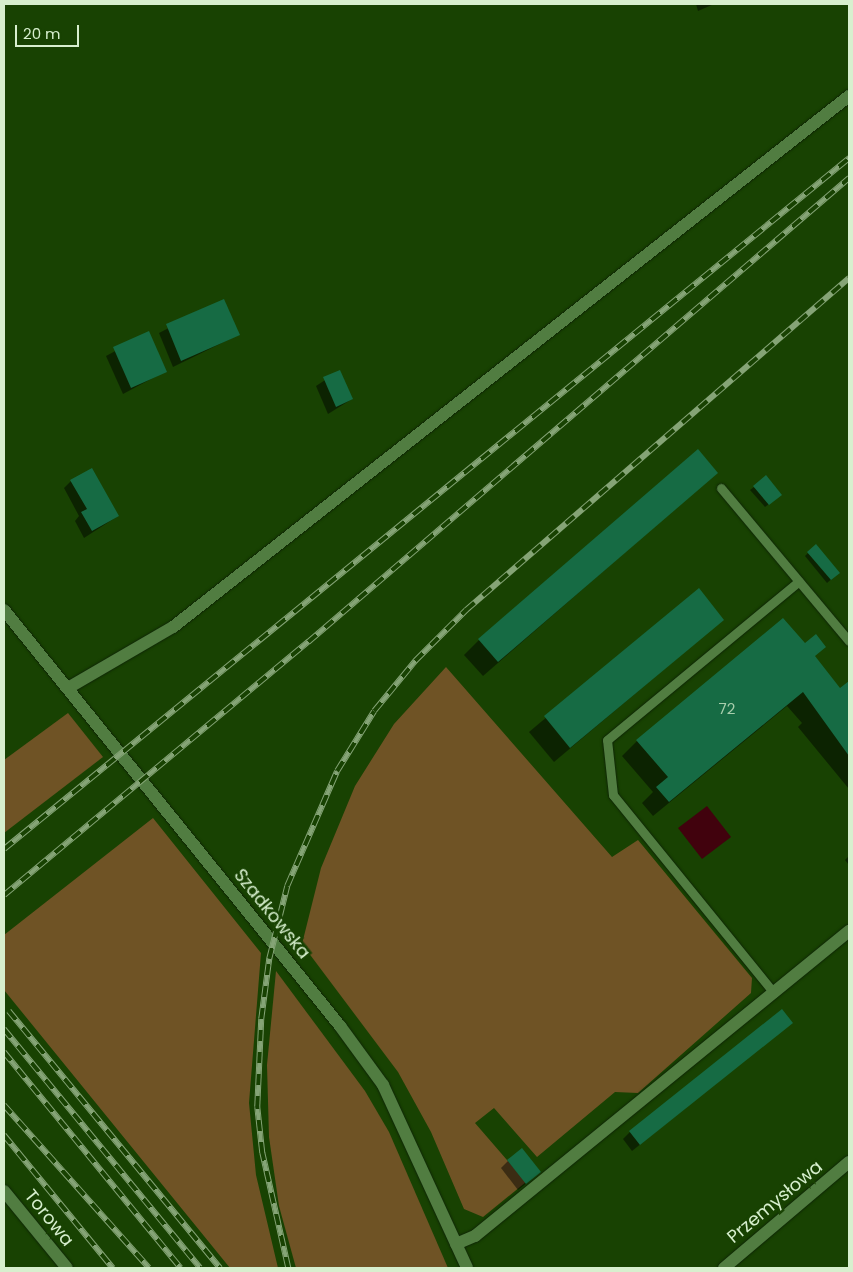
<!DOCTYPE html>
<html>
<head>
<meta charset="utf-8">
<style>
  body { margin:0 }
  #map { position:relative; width:853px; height:1272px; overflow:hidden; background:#184202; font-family:Poppins,sans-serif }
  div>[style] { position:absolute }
  .green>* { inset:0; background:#6f5325 }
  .water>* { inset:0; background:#41020d }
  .shadow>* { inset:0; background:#0007 }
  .building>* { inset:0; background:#166b44 }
  .roads { filter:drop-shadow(0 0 1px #0e2506) drop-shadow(0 0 1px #0e2506) }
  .lane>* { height:9px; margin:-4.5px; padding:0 4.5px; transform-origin:4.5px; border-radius:4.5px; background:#517d41 }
  .street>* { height:12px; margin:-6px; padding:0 6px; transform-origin:6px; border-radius:6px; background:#517d41 }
  .secondary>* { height:12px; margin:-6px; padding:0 6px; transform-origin:6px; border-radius:6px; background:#517d41 }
  .rail>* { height:5.5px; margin-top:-2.75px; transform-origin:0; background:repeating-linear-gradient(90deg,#184202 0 11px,#85a476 0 22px); box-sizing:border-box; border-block:1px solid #85a476 }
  span { translate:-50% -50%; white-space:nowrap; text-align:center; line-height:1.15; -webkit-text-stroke:5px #184202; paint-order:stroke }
  .number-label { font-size:15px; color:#a7ceac }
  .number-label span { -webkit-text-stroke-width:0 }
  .street-label { font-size:18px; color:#d7efce }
  .frame { position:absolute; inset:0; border:5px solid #d7efce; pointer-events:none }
  .scale { position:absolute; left:15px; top:25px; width:64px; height:22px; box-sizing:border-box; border:2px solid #d7efce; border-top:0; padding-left:6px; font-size:15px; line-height:18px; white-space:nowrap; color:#d7efce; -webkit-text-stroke:4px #184202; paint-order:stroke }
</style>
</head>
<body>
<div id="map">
  <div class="green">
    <div style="clip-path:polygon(446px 667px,612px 857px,638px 840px,752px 978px,751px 993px,638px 1093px,615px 1092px,537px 1157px,494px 1108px,475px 1123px,526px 1182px,483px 1217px,464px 1209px,431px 1132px,398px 1072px,302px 944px,321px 868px,355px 786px,394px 724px)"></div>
    <div style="clip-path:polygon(68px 713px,103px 757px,4px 833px,4px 760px)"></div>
    <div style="clip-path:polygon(153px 818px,261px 953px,249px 1103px,256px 1175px,278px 1268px,230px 1268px,4px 990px,4px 935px)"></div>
    <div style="clip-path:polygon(276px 971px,365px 1091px,389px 1132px,448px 1268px,296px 1268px,279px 1206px,269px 1137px,267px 1065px)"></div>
  </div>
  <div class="water">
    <div style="clip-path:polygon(707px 806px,731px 837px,702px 859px,678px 828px)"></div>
  </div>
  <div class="shadow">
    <div style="clip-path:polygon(696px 4px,714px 4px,698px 11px)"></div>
    <div style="clip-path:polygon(223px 300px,238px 335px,173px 367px,159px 333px)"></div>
    <div style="clip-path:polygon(149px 333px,166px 371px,123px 394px,106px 356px)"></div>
    <div style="clip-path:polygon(339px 371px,352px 399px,328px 414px,316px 386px)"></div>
    <div style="clip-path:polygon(716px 473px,483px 676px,464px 655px,479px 640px)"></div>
    <div style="clip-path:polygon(71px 481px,118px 516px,84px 538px,75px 521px,79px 516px,64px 488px)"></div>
    <div style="clip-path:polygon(754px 487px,777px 498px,765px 507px,750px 490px)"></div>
    <div style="clip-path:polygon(808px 553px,835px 576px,827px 583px,805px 556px)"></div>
    <div style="clip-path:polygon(698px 590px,681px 655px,554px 762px,529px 732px)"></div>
    <div style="clip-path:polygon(813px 657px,840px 690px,849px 683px,849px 789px,798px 727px,802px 723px,787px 706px,653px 816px,642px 803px,653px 792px,622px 756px,637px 741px)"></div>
    <div style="clip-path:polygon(849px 856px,849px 865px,845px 860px)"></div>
    <div style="clip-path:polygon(791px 1023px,632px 1151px,623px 1139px,630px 1132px)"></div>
    <div style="clip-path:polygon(508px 1161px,532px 1179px,518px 1190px,501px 1168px)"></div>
  </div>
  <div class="building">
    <div style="clip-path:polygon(224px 299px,240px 335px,181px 361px,166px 324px)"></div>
    <div style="clip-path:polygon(149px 331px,167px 372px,131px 388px,113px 347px)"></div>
    <div style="clip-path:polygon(340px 370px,353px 399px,336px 407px,323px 377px)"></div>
    <div style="clip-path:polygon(698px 449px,718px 473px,498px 662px,478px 639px)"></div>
    <div style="clip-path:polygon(92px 468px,119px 516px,92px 531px,81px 512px,87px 509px,70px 480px)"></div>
    <div style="clip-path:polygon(766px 475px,782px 495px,769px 505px,753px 486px)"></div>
    <div style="clip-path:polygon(816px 544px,840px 573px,831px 580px,807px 552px)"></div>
    <div style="clip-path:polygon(699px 588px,724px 620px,570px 748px,544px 716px)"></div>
    <div style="clip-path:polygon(783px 618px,805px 643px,816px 634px,826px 647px,815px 656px,840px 688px,849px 681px,849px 756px,803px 692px,669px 802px,656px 787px,668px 777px,636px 740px)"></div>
    <div style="clip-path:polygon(782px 1009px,793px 1023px,640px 1145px,629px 1131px)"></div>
    <div style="clip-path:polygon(522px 1148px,541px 1172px,526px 1184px,507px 1160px)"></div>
  </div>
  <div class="roads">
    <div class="lane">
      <div style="left:721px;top:488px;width:199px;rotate:50.1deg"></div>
      <div style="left:774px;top:993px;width:255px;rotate:-129.1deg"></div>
      <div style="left:613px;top:795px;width:55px;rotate:-96.2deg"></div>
      <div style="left:607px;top:740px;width:249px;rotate:-39.6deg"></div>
    </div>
    <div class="street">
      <div style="left:68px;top:688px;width:121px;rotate:-30.2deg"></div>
      <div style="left:173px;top:627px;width:860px;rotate:-38.15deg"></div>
      <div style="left:4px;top:1191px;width:99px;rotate:50.7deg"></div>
      <div style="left:456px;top:1244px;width:21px;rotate:-23deg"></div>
      <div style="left:475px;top:1236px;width:483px;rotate:-39.2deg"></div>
      <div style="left:724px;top:1268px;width:164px;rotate:-40.3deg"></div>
    </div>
    <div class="secondary">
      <div style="left:4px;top:610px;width:535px;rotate:51.07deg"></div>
      <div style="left:340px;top:1026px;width:73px;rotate:53.9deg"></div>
      <div style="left:383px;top:1085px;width:201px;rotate:65.3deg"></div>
    </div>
  </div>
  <div class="rail">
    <div style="left:4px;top:849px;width:1092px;rotate:-39.27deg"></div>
    <div style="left:4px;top:895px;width:396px;rotate:-39.8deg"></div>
    <div style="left:308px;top:642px;width:713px;rotate:-40.62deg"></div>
    <div style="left:9px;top:1011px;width:333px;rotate:50.6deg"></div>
    <div style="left:4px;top:1029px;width:309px;rotate:50.6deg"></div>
    <div style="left:4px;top:1052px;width:279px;rotate:50.7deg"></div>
    <div style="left:4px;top:1105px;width:218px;rotate:48.3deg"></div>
    <div style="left:4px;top:1135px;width:172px;rotate:50.7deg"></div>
    <div style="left:288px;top:1268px;width:118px;rotate:-102.7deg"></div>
    <div style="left:262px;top:1153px;width:46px;rotate:-96.2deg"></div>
    <div style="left:257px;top:1107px;width:88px;rotate:-87.4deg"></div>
    <div style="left:261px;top:1019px;width:61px;rotate:-82.4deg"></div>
    <div style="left:269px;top:959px;width:75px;rotate:-76.1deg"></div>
    <div style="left:287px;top:886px;width:125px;rotate:-66.5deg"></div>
    <div style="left:337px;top:771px;width:70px;rotate:-58.3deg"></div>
    <div style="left:374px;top:711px;width:65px;rotate:-50.6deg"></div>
    <div style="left:415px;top:661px;width:72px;rotate:-45deg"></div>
    <div style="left:466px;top:610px;width:507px;rotate:-40.92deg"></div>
  </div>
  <div class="number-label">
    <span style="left:727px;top:709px">72</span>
  </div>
  <div class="street-label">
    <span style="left:272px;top:914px;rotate:51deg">Szadkowska</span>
    <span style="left:775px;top:1202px;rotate:-40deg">Przemysłowa</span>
    <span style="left:49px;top:1218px;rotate:51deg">Torowa</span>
  </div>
  <div class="frame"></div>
  <div class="scale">20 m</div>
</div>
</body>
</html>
